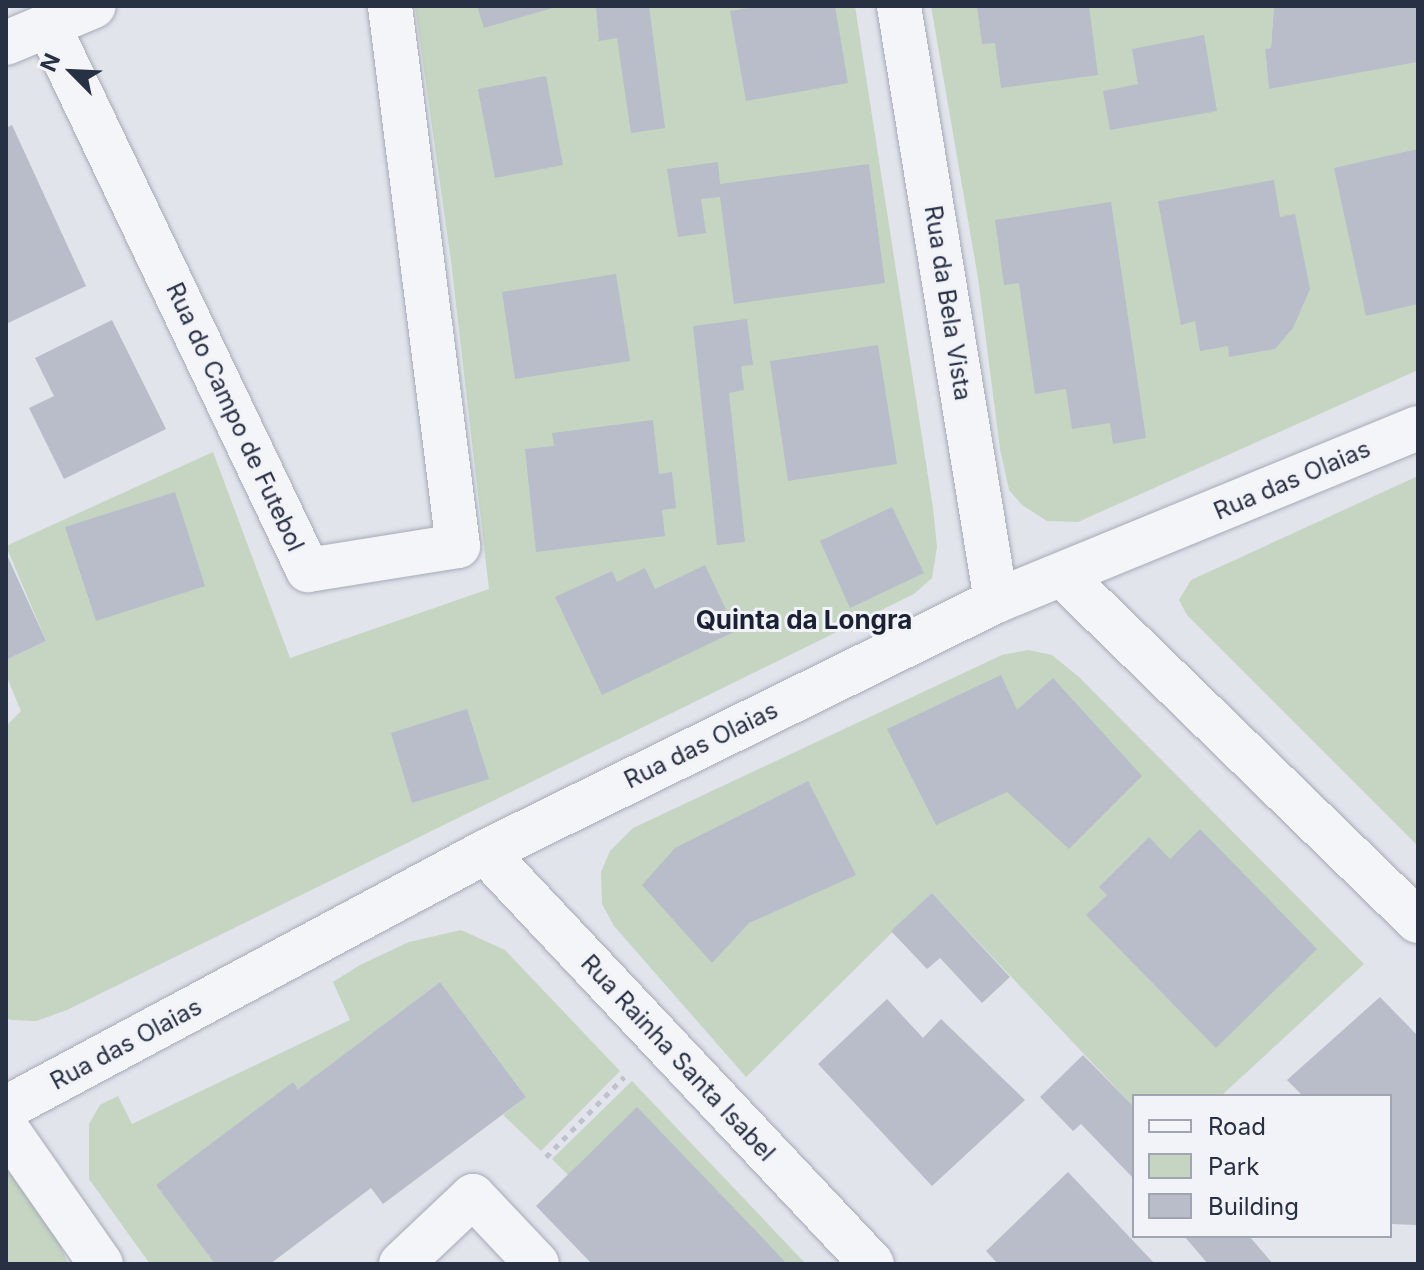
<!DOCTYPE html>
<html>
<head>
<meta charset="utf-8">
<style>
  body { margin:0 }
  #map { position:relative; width:1424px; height:1270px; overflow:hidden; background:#e1e4eb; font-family:Inter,sans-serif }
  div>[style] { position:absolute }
  .green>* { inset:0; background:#c5d5c2 }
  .building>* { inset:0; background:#b8bdc9 }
  .path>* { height:5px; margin-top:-2.5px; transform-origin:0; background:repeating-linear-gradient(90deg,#bfc2ca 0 6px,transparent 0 12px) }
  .roads { filter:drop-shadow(0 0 2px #a6aab6) drop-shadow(0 0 2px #a6aab6) }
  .minor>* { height:44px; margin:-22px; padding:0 22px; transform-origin:22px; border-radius:22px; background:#f4f5f9 }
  span { translate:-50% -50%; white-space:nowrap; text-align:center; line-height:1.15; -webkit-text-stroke:6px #f1f3f8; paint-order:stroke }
  .street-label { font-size:24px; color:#283044 }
  .neighbourhood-label { font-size:26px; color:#1a2134; font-weight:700 }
  .frame { position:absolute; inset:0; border:8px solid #283044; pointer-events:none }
  .legend { position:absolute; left:1132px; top:1094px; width:260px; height:144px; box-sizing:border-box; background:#f1f3f8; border:2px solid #a1a5b0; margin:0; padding:10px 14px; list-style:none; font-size:24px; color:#283044 }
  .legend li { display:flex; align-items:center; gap:16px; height:40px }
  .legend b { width:40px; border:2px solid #a1a5b0 }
  .north { position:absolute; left:32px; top:32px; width:80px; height:80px; -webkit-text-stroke:6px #f1f3f8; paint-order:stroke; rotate:294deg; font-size:22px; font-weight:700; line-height:32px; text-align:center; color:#283044 }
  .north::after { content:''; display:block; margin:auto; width:28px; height:36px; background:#283044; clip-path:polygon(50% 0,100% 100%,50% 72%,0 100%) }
</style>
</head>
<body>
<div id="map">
  <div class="green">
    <div style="clip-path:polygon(415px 6px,855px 6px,933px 508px,937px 547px,932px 578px,914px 594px,67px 1010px,36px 1021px,11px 1020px,6px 1018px,6px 726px,21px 711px,6px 675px,6px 660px,46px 641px,6px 546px,213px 452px,290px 658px,489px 589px,451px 261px)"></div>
    <div style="clip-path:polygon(931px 6px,1274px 6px,1271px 48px,1265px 49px,1269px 88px,1418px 62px,1418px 370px,1078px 522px,1047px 521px,1022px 505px,1009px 490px,1000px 449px,978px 278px)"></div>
    <div style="clip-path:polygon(1418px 476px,1418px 846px,1187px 615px,1179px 600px,1191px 580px)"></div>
    <div style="clip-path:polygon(1028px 650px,1052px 655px,1080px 678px,1364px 964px,1221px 1096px,1134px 1096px,1134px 1107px,932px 893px,746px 1077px,614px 926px,602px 904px,601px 872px,610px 851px,633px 828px,1002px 655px)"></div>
    <div style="clip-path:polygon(461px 930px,505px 950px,620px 1071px,541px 1151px,503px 1115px,526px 1097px,440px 982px,298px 1089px,292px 1083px,157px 1185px,215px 1264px,150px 1264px,89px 1179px,89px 1124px,100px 1105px,118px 1096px,132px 1124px,350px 1020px,333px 982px,360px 965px,409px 942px)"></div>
    <div style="clip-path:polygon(632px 1081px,806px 1264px,787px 1264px,568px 1175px,552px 1159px)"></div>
    <div style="clip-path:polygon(6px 1154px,41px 1197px,68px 1264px,6px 1264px)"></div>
  </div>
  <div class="building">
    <div style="clip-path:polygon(477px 6px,556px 6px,556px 7px,484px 28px)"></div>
    <div style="clip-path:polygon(596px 6px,649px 6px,665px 128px,631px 133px,617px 38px,599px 41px)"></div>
    <div style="clip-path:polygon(761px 6px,835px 6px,848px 83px,746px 101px,730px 11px)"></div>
    <div style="clip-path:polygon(977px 6px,1089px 6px,1098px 75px,1001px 88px,995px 43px,982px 44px)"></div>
    <div style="clip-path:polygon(1274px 6px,1418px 6px,1418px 62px,1269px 89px,1265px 49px,1271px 48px)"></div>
    <div style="clip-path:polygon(1204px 35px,1217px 111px,1110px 130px,1103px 91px,1138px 84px,1132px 49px)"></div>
    <div style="clip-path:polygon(546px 76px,563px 165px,495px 178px,478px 89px)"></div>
    <div style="clip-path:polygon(12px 125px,86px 286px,6px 324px,6px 128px)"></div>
    <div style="clip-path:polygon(1418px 149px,1418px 304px,1366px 316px,1334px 168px)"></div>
    <div style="clip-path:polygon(718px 162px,720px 184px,869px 164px,885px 283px,734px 304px,720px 197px,701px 199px,706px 233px,678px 237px,667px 169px)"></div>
    <div style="clip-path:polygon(1274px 180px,1280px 217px,1295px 214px,1310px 289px,1293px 328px,1275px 349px,1229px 357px,1228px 346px,1200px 351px,1195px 321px,1181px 325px,1158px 201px)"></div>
    <div style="clip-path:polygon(1111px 202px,1146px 438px,1113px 444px,1110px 423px,1072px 429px,1066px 389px,1035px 394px,1019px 283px,1004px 285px,995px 220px)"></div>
    <div style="clip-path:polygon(616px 274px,630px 361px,515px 379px,502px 292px)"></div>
    <div style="clip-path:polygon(747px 319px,753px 365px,741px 366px,744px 390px,729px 393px,745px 542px,717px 545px,693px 326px)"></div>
    <div style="clip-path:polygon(112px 320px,166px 429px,64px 479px,29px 408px,54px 396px,35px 358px)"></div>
    <div style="clip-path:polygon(878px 345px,897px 464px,788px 481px,770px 361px)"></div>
    <div style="clip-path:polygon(653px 420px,659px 474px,672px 472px,676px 508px,662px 510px,665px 536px,536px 552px,525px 449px,554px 446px,552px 433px)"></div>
    <div style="clip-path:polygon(175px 492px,205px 586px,96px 621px,65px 527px)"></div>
    <div style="clip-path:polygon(892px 507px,924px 573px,850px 608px,820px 541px)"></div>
    <div style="clip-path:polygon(6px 553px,46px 641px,6px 660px)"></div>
    <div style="clip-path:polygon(705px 565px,736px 631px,602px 695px,555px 597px,612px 571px,617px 582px,645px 568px,655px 589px)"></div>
    <div style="clip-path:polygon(1001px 675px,1017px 710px,1053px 678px,1142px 776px,1069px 849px,1007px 792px,936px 825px,887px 729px)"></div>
    <div style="clip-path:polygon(467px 709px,489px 779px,412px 803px,391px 733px)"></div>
    <div style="clip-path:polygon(808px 781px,856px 875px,749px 923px,712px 963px,642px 885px,675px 848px)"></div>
    <div style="clip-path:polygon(1200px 829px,1317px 949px,1216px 1048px,1086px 915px,1107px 895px,1099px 887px,1149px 837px,1170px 859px)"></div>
    <div style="clip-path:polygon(932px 893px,1010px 977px,982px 1003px,940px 958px,927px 969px,891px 931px)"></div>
    <div style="clip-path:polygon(440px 982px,526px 1097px,383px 1204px,371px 1188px,270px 1264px,215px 1264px,156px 1185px,293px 1082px,298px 1089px)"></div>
    <div style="clip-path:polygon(1380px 997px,1418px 1036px,1418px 1225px,1390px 1224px,1390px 1096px,1303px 1096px,1287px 1080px)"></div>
    <div style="clip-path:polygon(887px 999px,923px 1038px,941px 1019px,1025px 1100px,932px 1186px,818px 1064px)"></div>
    <div style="clip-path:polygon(1083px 1055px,1134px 1107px,1134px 1179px,1081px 1124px,1073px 1131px,1040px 1097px)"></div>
    <div style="clip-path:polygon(637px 1107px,757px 1232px,787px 1264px,592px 1264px,536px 1206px)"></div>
    <div style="clip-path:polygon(1068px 1172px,1155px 1264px,998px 1264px,986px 1251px)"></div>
    <div style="clip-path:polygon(1184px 1236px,1249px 1236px,1273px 1264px,1208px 1264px)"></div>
  </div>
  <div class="path">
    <div style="left:546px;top:1157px;width:112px;rotate:-45.7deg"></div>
  </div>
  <div class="roads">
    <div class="minor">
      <div style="left:899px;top:6px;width:603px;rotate:80.74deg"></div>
      <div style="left:48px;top:25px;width:604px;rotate:64.5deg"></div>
      <div style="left:308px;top:570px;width:152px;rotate:-9.1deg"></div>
      <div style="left:458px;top:546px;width:544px;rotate:-97.18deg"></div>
      <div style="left:6px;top:43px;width:95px;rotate:-22.8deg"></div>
      <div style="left:1063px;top:576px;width:495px;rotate:44.2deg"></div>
      <div style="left:485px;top:852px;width:565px;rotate:46.79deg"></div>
      <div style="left:6px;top:1108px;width:543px;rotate:-28.12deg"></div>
      <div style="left:485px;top:852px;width:569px;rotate:-26.16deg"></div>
      <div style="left:996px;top:601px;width:456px;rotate:-22.3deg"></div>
      <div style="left:6px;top:1128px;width:166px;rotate:55.1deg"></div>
      <div style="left:401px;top:1264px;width:99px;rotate:-43.4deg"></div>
      <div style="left:473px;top:1196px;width:93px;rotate:46.7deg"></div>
    </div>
  </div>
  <div class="street-label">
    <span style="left:948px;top:303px;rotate:81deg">Rua da Bela Vista</span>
    <span style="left:235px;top:417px;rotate:65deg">Rua do Campo de Futebol</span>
    <span style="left:1292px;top:480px;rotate:-23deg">Rua das Olaias</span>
    <span style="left:701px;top:745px;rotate:-26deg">Rua das Olaias</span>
    <span style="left:126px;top:1044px;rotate:-28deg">Rua das Olaias</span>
    <span style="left:678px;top:1058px;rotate:47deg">Rua Rainha Santa Isabel</span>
  </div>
  <div class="neighbourhood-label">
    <span style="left:804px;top:620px">Quinta da Longra</span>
  </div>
  <div class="frame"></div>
  <ul class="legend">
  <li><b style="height:10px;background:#f4f5f9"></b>Road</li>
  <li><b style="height:22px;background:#c5d5c2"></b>Park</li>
  <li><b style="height:22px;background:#b8bdc9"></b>Building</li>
  </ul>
  <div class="north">N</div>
</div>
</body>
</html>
